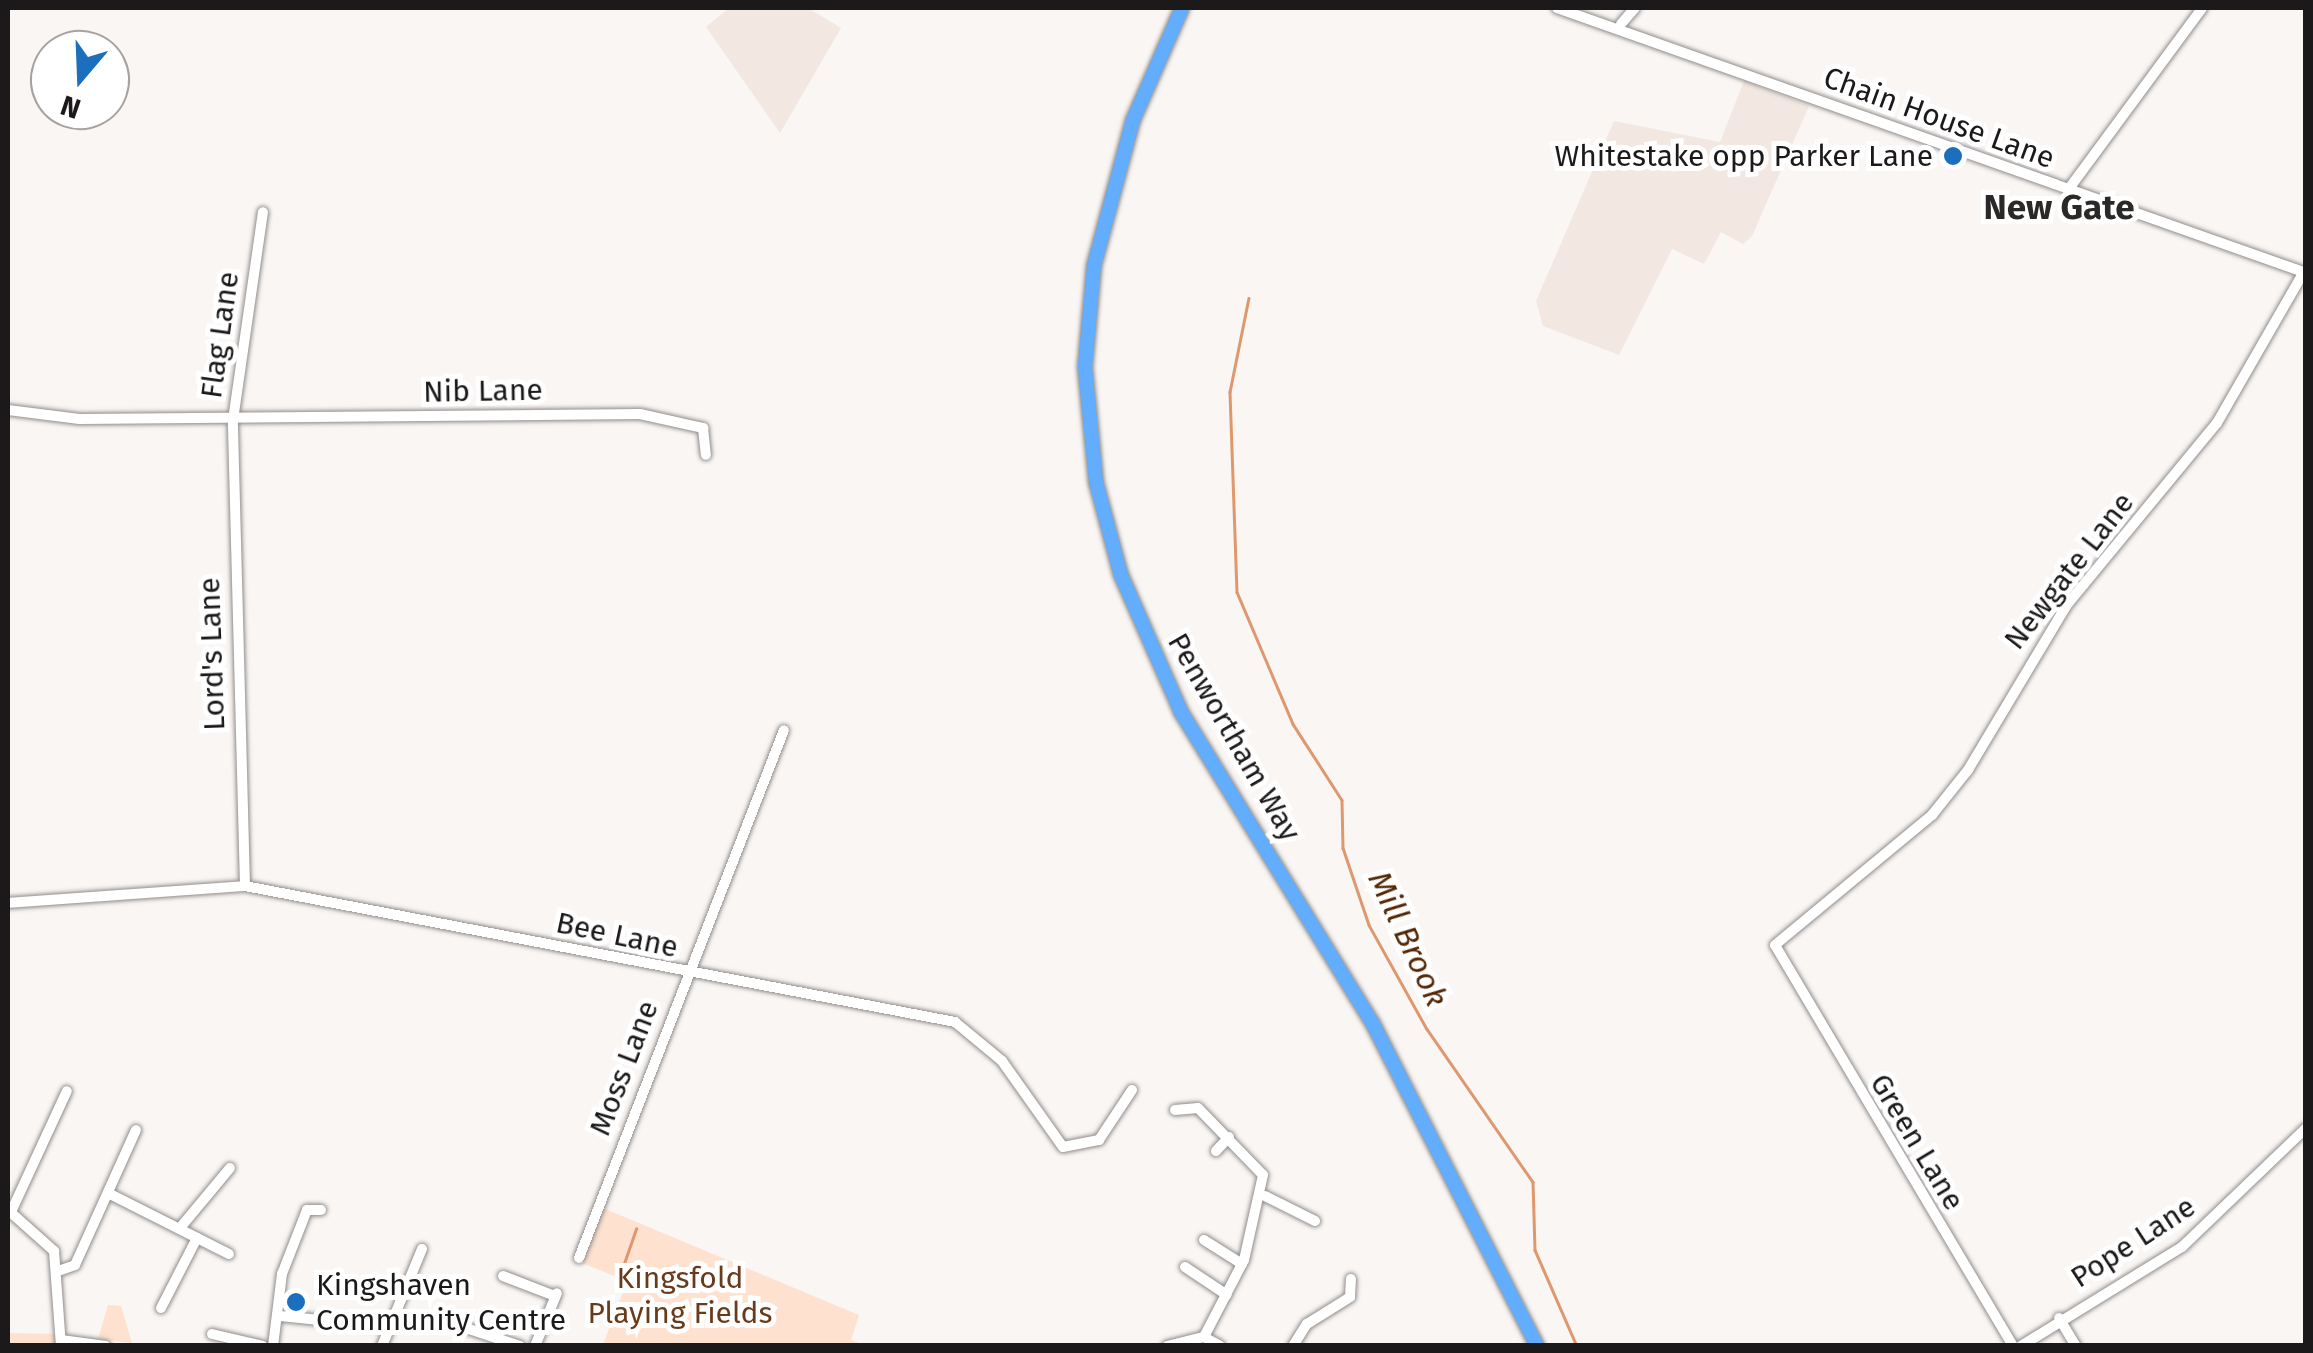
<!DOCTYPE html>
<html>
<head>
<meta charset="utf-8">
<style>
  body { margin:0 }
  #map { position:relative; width:2313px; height:1353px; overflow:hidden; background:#f9f6f4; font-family:"Fira Sans",sans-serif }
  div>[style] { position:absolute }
  .built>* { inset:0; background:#f2e7e1 }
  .green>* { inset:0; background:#fee1cf }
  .stream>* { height:2.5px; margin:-1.25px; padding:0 1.25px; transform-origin:1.25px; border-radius:1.25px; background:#df986d }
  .roads { filter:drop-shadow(0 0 2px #908d8b) drop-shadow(0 0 2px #908d8b) }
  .minor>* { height:10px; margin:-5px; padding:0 5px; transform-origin:5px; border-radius:5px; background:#fff }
  .highway>* { height:14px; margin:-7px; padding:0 7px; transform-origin:7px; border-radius:7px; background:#62adfe }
  .dots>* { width:28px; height:28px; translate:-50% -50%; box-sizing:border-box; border:5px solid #fff; border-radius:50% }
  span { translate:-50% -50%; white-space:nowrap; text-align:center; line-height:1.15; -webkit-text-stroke:10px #fff; paint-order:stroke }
  .street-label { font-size:30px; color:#1b1919 }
  .poi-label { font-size:30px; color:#1b1919 }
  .right { translate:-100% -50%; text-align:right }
  .left { translate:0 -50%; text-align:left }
  .park-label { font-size:30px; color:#6a3b1b }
  .water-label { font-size:32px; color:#542705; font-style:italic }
  .quarter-label { font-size:35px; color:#2b2928; font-weight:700 }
  .frame { position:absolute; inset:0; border:10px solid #1b1919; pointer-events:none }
  .north { position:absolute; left:30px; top:30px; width:100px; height:100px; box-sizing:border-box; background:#fff; border:2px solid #a4a3a3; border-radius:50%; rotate:199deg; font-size:28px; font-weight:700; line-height:40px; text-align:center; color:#1b1919 }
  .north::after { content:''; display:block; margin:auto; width:35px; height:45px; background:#1c6fbd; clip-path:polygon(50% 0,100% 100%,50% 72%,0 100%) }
</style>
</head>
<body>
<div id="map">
  <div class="built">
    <div style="clip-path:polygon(729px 8px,808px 8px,841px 28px,780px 133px,706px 27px)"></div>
    <div style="clip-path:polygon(1744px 81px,1809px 106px,1752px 236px,1743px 244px,1721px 232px,1704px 264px,1672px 249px,1619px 355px,1543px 326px,1536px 301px,1614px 121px,1720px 142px)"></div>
  </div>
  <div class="green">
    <div style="clip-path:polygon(603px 1208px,859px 1315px,851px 1340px,864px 1345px,603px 1345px,627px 1281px,582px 1263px)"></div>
    <div style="clip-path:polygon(108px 1305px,121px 1306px,132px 1343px,98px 1339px)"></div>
    <div style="clip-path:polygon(8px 1333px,57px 1334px,57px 1345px,8px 1346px)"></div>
  </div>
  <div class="stream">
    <div style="left:1249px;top:298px;width:96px;rotate:101.4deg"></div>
    <div style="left:1230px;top:392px;width:200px;rotate:88deg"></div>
    <div style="left:1237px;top:592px;width:143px;rotate:67deg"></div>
    <div style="left:1293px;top:724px;width:90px;rotate:57.2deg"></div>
    <div style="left:1342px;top:800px;width:48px;rotate:88.8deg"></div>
    <div style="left:1343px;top:848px;width:81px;rotate:71.3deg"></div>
    <div style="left:1369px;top:925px;width:119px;rotate:60.9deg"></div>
    <div style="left:1427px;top:1029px;width:186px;rotate:55.3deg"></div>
    <div style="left:1533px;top:1182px;width:68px;rotate:88.3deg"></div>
    <div style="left:1535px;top:1250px;width:105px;rotate:66.4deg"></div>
    <div style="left:620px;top:1275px;width:49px;rotate:-70.8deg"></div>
  </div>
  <div class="roads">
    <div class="minor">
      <div style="left:1557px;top:8px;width:794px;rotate:19.48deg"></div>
      <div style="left:1621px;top:24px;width:21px;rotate:-49deg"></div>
      <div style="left:2068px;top:190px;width:226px;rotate:-53.6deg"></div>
      <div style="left:8px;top:410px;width:72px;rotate:7.2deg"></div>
      <div style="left:79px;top:419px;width:561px;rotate:-0.51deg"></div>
      <div style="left:640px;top:414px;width:65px;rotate:12.5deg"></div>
      <div style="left:703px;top:428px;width:27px;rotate:84deg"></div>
      <div style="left:245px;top:886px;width:466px;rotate:-91.5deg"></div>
      <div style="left:233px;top:420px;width:210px;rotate:-81.8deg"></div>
      <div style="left:8px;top:903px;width:238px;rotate:-4.1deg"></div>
      <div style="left:245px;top:886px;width:723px;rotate:10.84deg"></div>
      <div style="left:955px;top:1022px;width:61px;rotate:39.7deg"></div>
      <div style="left:1002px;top:1061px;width:105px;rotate:54.7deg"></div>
      <div style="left:1063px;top:1147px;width:37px;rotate:-11deg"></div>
      <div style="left:1099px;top:1140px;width:60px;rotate:-56.6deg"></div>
      <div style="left:1175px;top:1110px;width:23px;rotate:-5deg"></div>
      <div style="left:1198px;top:1108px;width:93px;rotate:45.9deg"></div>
      <div style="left:1263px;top:1175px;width:87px;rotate:102.6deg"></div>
      <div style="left:1244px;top:1260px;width:87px;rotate:117.5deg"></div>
      <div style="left:1216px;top:1151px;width:19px;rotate:-47deg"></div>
      <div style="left:112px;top:1195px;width:131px;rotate:26.8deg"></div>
      <div style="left:1265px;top:1196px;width:56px;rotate:26.6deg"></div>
      <div style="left:8px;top:1210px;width:62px;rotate:41.7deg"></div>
      <div style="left:54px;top:1251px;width:95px;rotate:85.8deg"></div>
      <div style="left:11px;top:1212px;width:133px;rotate:-65.2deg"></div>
      <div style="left:180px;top:1228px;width:78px;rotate:-50.2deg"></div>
      <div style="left:1204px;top:1240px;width:45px;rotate:32.3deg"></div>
      <div style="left:579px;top:1258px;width:566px;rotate:-68.78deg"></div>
      <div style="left:1185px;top:1267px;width:50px;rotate:33.7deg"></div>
      <div style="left:58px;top:1271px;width:18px;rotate:-19deg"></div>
      <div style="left:75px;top:1265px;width:148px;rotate:-65.7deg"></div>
      <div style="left:503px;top:1276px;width:56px;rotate:21deg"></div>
      <div style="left:161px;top:1308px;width:79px;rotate:-62.8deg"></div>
      <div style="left:280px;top:1316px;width:109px;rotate:5.8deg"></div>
      <div style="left:2059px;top:1318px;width:33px;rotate:59deg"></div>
      <div style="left:466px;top:1328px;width:57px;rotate:18.4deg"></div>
      <div style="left:212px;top:1334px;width:52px;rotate:13.2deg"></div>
      <div style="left:61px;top:1340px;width:45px;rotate:7.6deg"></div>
      <div style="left:273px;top:1346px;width:73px;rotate:-82.9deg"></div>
      <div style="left:282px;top:1274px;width:69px;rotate:-68.7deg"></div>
      <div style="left:307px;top:1210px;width:14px"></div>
      <div style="left:382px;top:1346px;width:105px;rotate:-67.6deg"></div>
      <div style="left:535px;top:1346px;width:57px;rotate:-67.5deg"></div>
      <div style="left:1167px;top:1346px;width:38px;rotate:-14deg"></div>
      <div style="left:1204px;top:1337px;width:18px;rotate:29deg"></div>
      <div style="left:1293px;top:1346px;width:26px;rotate:-58deg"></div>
      <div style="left:1307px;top:1324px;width:51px;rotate:-32.1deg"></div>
      <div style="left:1350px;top:1297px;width:18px;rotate:-87deg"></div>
      <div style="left:2013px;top:1346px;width:466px;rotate:-120.7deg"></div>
      <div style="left:1775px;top:945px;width:204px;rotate:-39.6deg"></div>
      <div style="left:1932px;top:815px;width:58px;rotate:-51.3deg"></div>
      <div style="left:1968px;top:770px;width:191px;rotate:-59.1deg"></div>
      <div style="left:2066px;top:606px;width:237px;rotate:-50.5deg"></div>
      <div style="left:2217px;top:423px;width:174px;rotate:-60.1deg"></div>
      <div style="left:2021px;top:1346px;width:189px;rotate:-31.6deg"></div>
      <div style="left:2182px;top:1247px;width:172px;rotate:-43.8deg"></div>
    </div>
    <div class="highway">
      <div style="left:1182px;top:8px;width:122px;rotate:113.6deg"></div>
      <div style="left:1133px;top:120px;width:151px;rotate:105deg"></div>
      <div style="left:1094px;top:266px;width:101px;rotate:95.1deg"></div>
      <div style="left:1085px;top:367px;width:116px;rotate:84.5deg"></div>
      <div style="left:1096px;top:482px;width:96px;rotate:75deg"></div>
      <div style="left:1121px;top:575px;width:150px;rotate:66.3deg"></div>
      <div style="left:1181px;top:712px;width:366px;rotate:58.4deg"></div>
      <div style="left:1373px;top:1024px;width:361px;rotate:63deg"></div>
    </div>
  </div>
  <div class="dots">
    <div style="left:1953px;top:156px;background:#1c6fbd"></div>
    <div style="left:296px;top:1302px;background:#1c6fbd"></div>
  </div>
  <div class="street-label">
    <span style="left:1939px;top:118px;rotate:20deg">Chain House Lane</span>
    <span style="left:220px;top:335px;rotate:-82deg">Flag Lane</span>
    <span style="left:483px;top:391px;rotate:-1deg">Nib Lane</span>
    <span style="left:2069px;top:571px;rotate:-52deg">Newgate Lane</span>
    <span style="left:212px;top:654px;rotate:-92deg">Lord's Lane</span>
    <span style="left:1234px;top:737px;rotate:60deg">Penwortham Way</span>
    <span style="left:617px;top:935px;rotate:12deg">Bee Lane</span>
    <span style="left:624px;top:1068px;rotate:-69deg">Moss Lane</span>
    <span style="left:1917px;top:1142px;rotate:59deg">Green Lane</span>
    <span style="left:2133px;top:1242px;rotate:-33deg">Pope Lane</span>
  </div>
  <div class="poi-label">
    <span class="right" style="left:1933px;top:156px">Whitestake opp Parker Lane</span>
    <span class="left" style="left:316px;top:1302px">Kingshaven<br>Community Centre</span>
  </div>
  <div class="park-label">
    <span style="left:680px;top:1295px">Kingsfold<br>Playing Fields</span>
  </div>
  <div class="water-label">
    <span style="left:1408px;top:939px;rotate:65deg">Mill Brook</span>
  </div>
  <div class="quarter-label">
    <span style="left:2059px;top:207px">New Gate</span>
  </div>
  <div class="frame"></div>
  <div class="north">N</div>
</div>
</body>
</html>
